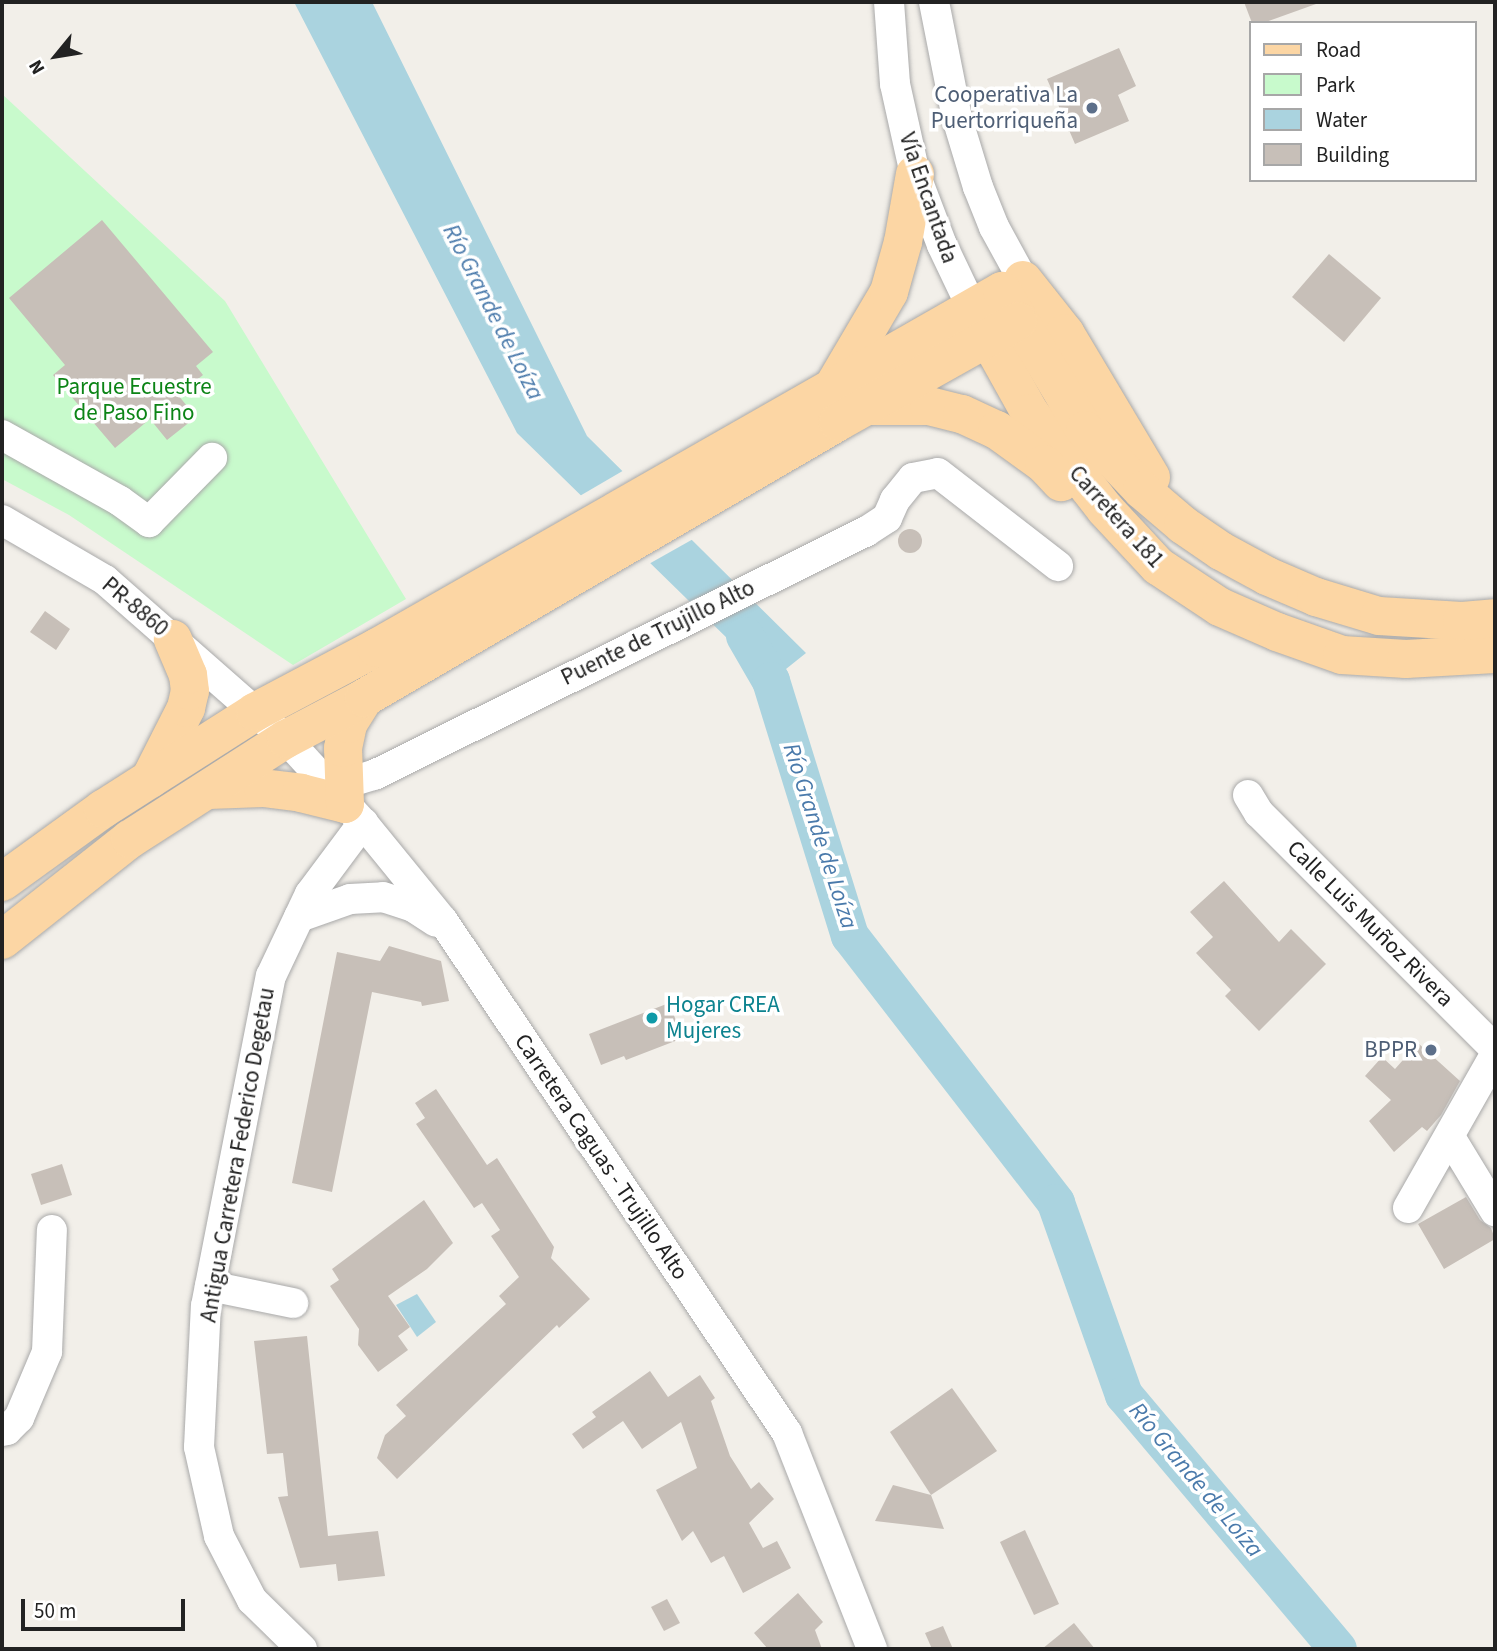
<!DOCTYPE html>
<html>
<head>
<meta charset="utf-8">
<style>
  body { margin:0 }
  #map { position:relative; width:1497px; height:1651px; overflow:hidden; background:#f2efe9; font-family:"Source Sans 3",sans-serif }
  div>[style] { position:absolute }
  .park>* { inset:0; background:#c8facc }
  .water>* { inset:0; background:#aad3df }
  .pier>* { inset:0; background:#f2efe9 }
  .river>* { height:38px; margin:-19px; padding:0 19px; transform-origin:19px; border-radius:19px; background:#aad3df }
  .building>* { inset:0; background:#c7bfb8 }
  .round { border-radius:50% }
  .roads { filter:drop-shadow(0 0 2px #a9a9a9) drop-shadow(0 0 2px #a9a9a9) }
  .minor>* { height:30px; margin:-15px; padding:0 15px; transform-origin:15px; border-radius:15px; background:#fff }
  .major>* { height:38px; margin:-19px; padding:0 19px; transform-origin:19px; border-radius:19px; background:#fcd6a4 }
  .dots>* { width:19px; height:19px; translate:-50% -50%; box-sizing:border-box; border:4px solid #fff; border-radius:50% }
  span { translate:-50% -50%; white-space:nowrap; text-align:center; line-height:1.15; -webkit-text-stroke:7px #fff; paint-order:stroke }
  .service-label { font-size:23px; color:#4e5e75 }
  .right { translate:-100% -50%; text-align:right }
  .street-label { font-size:23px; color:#222 }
  .park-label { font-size:23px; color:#0c8416 }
  .culture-label { font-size:23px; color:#0d838f }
  .left { translate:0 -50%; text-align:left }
  .water-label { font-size:24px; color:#4a7aab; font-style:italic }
  .frame { position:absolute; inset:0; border:4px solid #222; pointer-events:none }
  .legend { position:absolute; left:1249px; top:21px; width:228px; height:161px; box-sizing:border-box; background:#fff; border:2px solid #a7a7a7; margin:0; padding:9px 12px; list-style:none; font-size:21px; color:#222 }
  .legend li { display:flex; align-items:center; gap:14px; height:35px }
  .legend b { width:35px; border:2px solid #a7a7a7 }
  .north { position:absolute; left:21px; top:21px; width:70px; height:70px; -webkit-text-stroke:5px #fff; paint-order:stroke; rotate:240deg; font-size:19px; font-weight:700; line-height:28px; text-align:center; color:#222 }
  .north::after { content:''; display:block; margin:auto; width:24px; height:32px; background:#222; clip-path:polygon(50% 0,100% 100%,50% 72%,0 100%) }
  .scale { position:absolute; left:21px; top:1599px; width:164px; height:32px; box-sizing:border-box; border:4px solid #222; border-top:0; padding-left:9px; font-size:21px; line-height:24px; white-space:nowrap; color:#222; -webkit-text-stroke:5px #fff; paint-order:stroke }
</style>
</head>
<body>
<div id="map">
  <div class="park">
    <div style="clip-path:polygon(2px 94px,225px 301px,406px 599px,293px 665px,69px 515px,2px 479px)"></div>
  </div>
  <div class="water">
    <div style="clip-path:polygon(294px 2px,372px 2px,587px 436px,806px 653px,771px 681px,517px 433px)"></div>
    <div style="clip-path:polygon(417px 1294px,436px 1322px,417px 1337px,396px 1305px)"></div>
  </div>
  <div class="pier">
    <div style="clip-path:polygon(626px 469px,695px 538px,647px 565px,578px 497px)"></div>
  </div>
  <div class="river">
    <div style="left:745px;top:636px;width:52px;rotate:60deg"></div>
    <div style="left:771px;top:681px;width:267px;rotate:72.8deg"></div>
    <div style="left:850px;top:936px;width:337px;rotate:52.3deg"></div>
    <div style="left:1056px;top:1203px;width:204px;rotate:70.5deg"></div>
    <div style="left:1124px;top:1395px;width:332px;rotate:49.9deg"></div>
  </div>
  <div class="building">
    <div style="clip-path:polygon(1244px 2px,1315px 2px,1316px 4px,1263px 23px,1252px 23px)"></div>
    <div style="clip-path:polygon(1119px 48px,1136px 86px,1118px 95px,1129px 121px,1075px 144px,1047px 79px)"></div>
    <div style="clip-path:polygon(102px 220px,213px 352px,196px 366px,203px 375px,178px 395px,196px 417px,167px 440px,150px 419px,115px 448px,53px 375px,65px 365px,9px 298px)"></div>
    <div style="clip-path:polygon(1329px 254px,1381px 298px,1344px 342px,1292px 297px)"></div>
    <div class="round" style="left:898px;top:529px;width:24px;height:24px"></div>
    <div style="clip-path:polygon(45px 611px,70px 629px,56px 650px,30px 632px)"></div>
    <div style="clip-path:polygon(1224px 881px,1279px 942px,1291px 929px,1326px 964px,1259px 1031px,1225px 996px,1231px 990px,1196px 953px,1213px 937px,1190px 912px)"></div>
    <div style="clip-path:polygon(389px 946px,441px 961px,449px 1001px,422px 1006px,421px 1002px,372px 992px,332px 1192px,292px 1183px,337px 952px,380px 961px)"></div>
    <div style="clip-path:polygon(669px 1003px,683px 1038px,626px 1060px,624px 1056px,601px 1065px,589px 1034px)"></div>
    <div style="clip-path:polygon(1418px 1043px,1460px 1081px,1441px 1115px,1427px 1131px,1422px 1127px,1394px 1152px,1369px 1121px,1391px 1100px,1365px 1076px,1382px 1057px,1395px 1069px)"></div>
    <div style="clip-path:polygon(436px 1089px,487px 1165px,497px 1158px,554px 1247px,551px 1258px,590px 1299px,559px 1328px,557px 1325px,397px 1479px,377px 1458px,385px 1435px,406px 1416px,396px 1405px,506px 1304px,499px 1296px,519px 1277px,491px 1236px,500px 1230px,482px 1203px,474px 1208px,416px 1124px,425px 1118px,415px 1103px)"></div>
    <div style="clip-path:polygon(62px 1164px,72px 1195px,41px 1205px,31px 1174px)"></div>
    <div style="clip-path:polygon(1466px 1197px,1480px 1220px,1491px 1228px,1495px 1239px,1444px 1269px,1418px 1224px)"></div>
    <div style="clip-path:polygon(424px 1200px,453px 1243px,427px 1269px,388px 1296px,410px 1327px,398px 1336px,408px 1350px,378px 1372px,358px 1345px,359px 1329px,330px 1286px,339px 1280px,332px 1269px)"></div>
    <div style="clip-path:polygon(307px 1336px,328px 1536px,378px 1531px,385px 1576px,338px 1581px,336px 1564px,300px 1568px,278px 1497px,288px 1496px,283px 1453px,267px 1454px,254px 1341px)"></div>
    <div style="clip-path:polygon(650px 1371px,668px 1397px,700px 1375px,715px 1398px,711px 1401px,730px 1456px,751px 1489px,759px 1482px,774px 1499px,749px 1523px,763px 1548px,777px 1541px,791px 1568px,743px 1593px,724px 1556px,711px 1563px,693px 1531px,682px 1541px,656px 1490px,697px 1468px,681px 1422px,642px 1449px,623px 1421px,583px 1449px,572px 1434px,596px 1417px,592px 1412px)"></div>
    <div style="clip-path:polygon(952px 1388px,997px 1451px,931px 1495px,890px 1432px)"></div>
    <div style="clip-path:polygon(893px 1485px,931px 1495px,944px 1529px,875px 1521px)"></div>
    <div style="clip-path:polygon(1025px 1530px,1059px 1604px,1034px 1615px,1000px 1542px)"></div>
    <div style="clip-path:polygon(798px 1593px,823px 1622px,815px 1630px,822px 1649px,768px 1649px,754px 1633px)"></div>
    <div style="clip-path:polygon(667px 1599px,680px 1623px,664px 1631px,651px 1607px)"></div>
    <div style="clip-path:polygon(1074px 1623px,1095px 1649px,1042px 1649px)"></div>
    <div style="clip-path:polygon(943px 1626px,953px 1649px,932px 1649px,925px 1633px)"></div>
  </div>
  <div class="roads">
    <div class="minor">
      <div style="left:889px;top:2px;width:82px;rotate:85.8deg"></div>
      <div style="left:895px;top:84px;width:92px;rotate:77.5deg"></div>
      <div style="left:915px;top:174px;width:76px;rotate:69.2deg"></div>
      <div style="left:942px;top:245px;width:70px;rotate:64.5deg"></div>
      <div style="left:934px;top:2px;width:118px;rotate:78.8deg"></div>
      <div style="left:957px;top:118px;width:72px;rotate:73.1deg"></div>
      <div style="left:978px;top:187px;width:43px;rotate:68.2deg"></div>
      <div style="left:994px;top:227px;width:60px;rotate:61.3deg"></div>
      <div style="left:2px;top:435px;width:135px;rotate:29.2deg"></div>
      <div style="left:120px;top:501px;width:36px;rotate:36deg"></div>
      <div style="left:149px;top:522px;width:90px;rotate:-45.5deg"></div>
      <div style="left:2px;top:520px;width:119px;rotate:30.2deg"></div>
      <div style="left:105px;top:580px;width:241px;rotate:41.3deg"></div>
      <div style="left:286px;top:739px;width:114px;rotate:47.5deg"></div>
      <div style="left:363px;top:823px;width:127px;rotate:50.8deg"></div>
      <div style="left:443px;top:921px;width:617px;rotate:56.1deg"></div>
      <div style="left:787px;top:1433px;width:232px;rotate:68.5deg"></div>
      <div style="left:344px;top:784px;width:31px;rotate:-17deg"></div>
      <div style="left:374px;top:775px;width:550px;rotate:-26.33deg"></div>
      <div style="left:867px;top:531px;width:24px;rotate:-33deg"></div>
      <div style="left:887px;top:518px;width:20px;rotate:-66deg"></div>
      <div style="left:895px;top:500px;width:28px;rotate:-51deg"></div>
      <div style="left:913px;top:478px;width:25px;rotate:-11deg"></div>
      <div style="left:938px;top:473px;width:152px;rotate:37.8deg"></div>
      <div style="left:1248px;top:795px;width:21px;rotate:59deg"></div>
      <div style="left:1259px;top:813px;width:334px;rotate:45deg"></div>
      <div style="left:299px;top:917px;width:54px;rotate:-19.4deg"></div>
      <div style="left:350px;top:899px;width:33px;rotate:-3deg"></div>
      <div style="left:383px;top:897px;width:32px;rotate:18deg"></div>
      <div style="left:413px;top:907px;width:27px;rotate:33deg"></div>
      <div style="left:1450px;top:1137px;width:87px;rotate:58.7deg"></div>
      <div style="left:1408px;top:1208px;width:176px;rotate:-60.4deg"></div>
      <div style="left:210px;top:1286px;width:85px;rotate:11.6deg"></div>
      <div style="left:2px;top:1431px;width:5px;rotate:-11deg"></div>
      <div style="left:7px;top:1430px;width:17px;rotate:-45deg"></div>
      <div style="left:19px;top:1418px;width:72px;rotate:-67deg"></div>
      <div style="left:47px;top:1352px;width:122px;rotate:-87.7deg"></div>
      <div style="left:302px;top:1649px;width:70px;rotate:-135.6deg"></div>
      <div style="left:252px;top:1600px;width:72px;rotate:-117.3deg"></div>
      <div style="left:219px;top:1536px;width:91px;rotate:-102.7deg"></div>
      <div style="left:199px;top:1447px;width:141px;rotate:-87.2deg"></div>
      <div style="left:206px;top:1306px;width:336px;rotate:-78.9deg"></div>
      <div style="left:271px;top:976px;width:91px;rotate:-64.6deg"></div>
      <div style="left:310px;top:894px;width:89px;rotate:-53.3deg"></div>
    </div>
    <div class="major">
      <div style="left:1023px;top:280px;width:68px;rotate:51.6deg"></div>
      <div style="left:1065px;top:333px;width:168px;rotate:59.2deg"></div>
      <div style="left:976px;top:316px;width:111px;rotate:60.9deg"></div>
      <div style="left:1030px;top:413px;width:122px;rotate:52deg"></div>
      <div style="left:1105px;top:509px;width:78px;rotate:47.1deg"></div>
      <div style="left:1158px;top:566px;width:74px;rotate:33.5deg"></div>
      <div style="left:1220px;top:607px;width:62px;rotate:23.7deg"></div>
      <div style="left:1277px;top:632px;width:69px;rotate:19.5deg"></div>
      <div style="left:1342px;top:655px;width:64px;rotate:3.6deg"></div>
      <div style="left:1406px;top:659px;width:89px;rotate:-3.2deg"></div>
      <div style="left:836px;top:382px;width:104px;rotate:-59.5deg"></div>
      <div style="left:889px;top:292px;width:52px;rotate:-74.4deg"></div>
      <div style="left:903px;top:242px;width:69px;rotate:-80deg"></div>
      <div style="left:868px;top:406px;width:61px"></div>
      <div style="left:929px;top:406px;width:34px;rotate:14deg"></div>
      <div style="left:962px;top:414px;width:38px;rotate:25deg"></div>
      <div style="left:997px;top:430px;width:58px;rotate:35.9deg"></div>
      <div style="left:1044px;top:464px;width:25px;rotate:47deg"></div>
      <div style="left:150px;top:779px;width:80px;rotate:-63.1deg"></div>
      <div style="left:186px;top:708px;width:17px;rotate:-77deg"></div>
      <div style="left:190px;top:691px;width:16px;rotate:-97deg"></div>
      <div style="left:188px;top:675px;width:39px;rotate:-113deg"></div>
      <div style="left:208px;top:790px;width:55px;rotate:-2.1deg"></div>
      <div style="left:263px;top:788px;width:38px;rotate:7deg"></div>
      <div style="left:301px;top:793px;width:45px;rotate:14deg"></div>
      <div style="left:345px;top:804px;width:56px;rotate:-92deg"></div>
      <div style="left:343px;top:748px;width:25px;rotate:-78deg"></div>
      <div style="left:348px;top:724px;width:31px;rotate:-58deg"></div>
      <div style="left:2px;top:882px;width:125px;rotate:-35.9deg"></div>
      <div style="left:103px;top:809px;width:180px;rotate:-32.5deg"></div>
      <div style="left:255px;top:712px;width:137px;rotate:-27.9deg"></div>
      <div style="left:376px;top:648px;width:721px;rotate:-29.7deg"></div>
      <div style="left:1002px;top:291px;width:162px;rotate:59.2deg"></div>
      <div style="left:1085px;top:430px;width:83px;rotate:46.5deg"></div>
      <div style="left:1142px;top:490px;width:54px;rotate:40.5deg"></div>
      <div style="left:1183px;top:525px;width:46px;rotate:34.4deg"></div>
      <div style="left:1221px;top:551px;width:52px;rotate:28.5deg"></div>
      <div style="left:1267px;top:576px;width:53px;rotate:23.2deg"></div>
      <div style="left:1316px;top:597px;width:66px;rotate:16.8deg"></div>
      <div style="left:1379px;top:616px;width:83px;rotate:3.4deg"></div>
      <div style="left:1462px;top:621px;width:33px;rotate:-5deg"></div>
      <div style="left:2px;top:940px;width:163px;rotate:-38.3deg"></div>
      <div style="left:130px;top:839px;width:185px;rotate:-32.7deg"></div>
      <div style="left:286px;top:739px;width:88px;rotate:-27.7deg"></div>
      <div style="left:364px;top:698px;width:548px;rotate:-30.21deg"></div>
      <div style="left:838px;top:422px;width:206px;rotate:-29.3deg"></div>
    </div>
  </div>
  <div class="dots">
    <div style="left:1092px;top:108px;background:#5c6f8a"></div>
    <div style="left:652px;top:1018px;background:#0f9aa8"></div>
    <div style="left:1431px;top:1050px;background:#5c6f8a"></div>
  </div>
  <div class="service-label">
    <span class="right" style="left:1078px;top:108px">Cooperativa La<br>Puertorriqueña</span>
    <span class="right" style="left:1417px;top:1050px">BPPR</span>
  </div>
  <div class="street-label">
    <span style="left:928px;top:198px;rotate:71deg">Vía Encantada</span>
    <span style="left:1116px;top:517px;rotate:48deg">Carretera 181</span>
    <span style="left:135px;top:607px;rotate:40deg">PR-8860</span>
    <span style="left:658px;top:633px;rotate:-26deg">Puente de Trujillo Alto</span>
    <span style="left:1370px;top:924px;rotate:45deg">Calle Luis Muñoz Rivera</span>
    <span style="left:238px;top:1155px;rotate:-80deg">Antigua Carretera Federico Degetau</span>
    <span style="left:601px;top:1157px;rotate:56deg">Carretera Caguas - Trujillo Alto</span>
  </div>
  <div class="park-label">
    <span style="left:134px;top:400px">Parque Ecuestre<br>de Paso Fino</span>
  </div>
  <div class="culture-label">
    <span class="left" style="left:666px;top:1018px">Hogar CREA<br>Mujeres</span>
  </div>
  <div class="water-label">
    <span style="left:493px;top:312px;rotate:63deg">Río Grande de Loíza</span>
    <span style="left:820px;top:836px;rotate:72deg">Río Grande de Loíza</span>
    <span style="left:1196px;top:1480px;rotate:50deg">Río Grande de Loíza</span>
  </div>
  <div class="frame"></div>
  <ul class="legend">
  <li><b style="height:9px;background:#fcd6a4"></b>Road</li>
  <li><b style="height:19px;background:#c8facc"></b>Park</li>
  <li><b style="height:19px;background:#aad3df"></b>Water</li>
  <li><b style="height:19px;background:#c7bfb8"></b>Building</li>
  </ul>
  <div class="north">N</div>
  <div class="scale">50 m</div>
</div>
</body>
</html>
